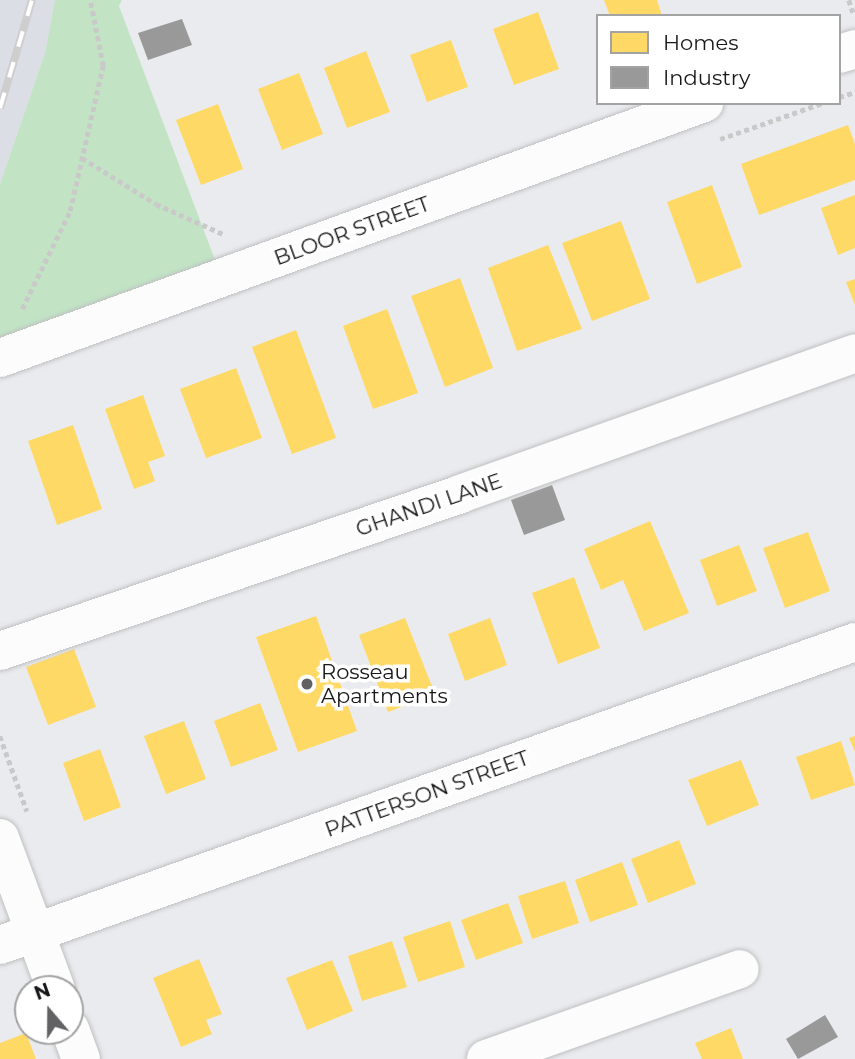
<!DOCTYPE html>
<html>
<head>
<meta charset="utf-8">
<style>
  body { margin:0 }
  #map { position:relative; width:855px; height:1059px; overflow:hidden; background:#eaebee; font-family:Montserrat,sans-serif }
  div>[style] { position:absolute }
  .built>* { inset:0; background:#dbdee5 }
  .green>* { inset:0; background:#c2e4c5 }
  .homes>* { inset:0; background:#ffd966 }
  .industry>* { inset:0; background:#999 }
  .path>* { height:4.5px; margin-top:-2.25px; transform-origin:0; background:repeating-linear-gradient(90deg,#c9c9ca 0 5px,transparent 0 8.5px) }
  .roads { filter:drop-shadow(0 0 2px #c0c0c3) drop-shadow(0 0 2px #c0c0c3) }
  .minor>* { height:38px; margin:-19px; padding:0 19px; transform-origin:19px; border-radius:19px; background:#fcfcfc }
  .rail>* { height:8px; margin-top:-4px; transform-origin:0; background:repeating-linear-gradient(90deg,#fff 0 16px,#cececf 0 32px); box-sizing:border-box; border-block:2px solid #cececf }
  .dots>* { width:19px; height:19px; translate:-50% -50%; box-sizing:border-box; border:4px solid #fff; border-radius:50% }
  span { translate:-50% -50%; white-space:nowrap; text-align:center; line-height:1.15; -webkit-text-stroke:7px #fff; paint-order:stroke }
  .street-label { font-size:21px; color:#18181a }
  .poi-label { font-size:21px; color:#18181a }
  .left { translate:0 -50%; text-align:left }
  .legend { position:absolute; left:596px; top:14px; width:245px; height:91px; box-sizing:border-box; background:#fff; border:2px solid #a3a3a3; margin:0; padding:9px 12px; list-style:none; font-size:21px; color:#18181a }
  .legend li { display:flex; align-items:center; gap:14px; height:35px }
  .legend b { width:35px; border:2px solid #a3a3a3 }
  .north { position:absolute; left:14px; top:975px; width:70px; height:70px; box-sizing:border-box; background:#fff; border:2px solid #a3a3a3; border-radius:50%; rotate:340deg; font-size:19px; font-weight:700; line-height:28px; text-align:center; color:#18181a }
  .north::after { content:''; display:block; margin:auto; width:24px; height:32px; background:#626264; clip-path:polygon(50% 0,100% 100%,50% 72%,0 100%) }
</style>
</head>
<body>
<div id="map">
  <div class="built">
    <div style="clip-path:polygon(0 0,55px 0,45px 53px,0 184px)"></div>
  </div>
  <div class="green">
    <div style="clip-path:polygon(55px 0,122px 0,119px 6px,223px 281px,0 361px,0 184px,45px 53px)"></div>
  </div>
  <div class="homes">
    <div style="clip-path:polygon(604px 0,657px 0,662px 16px,610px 16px)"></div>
    <div style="clip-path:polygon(538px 12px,559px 69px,514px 85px,493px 29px)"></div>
    <div style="clip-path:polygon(451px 40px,468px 87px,427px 102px,410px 55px)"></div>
    <div style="clip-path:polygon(366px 51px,390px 112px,347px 128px,324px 68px)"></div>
    <div style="clip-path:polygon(299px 73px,323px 134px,282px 150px,258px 89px)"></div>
    <div style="clip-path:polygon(218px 104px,243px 169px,201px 185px,176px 120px)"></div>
    <div style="clip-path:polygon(848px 125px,855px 144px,855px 180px,759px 215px,741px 164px)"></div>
    <div style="clip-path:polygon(712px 185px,742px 267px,697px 284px,667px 202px)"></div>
    <div style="clip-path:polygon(855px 195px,855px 248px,838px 255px,821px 208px)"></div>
    <div style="clip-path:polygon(621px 221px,650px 299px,592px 321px,562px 243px)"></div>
    <div style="clip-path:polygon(548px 245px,582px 329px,517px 351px,488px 268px)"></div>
    <div style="clip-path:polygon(460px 278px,493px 368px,445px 387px,411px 296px)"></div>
    <div style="clip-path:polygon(855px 279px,855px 305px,846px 282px)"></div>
    <div style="clip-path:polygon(387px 309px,418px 393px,373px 409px,343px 326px)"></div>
    <div style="clip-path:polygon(296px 330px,336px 438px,292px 454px,252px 347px)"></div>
    <div style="clip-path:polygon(236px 368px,262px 438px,206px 458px,180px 389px)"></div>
    <div style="clip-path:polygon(143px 395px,165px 456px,148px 462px,155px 481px,134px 489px,105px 409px)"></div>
    <div style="clip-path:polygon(73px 425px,102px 509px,57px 525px,28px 441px)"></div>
    <div style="clip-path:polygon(650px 521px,689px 613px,644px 631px,623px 580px,601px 590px,584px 549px)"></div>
    <div style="clip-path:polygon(808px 532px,830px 591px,785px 608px,763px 548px)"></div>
    <div style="clip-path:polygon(739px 545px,757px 591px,717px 606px,700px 560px)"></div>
    <div style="clip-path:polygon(574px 577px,600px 648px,558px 664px,532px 593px)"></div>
    <div style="clip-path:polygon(316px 616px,357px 731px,298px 752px,256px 637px)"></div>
    <div style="clip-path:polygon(405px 618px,435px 694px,388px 712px,359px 635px)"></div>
    <div style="clip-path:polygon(490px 618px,507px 665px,465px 681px,448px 634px)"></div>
    <div style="clip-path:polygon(74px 649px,96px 707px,48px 725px,26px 667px)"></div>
    <div style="clip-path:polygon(260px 703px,278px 750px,231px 767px,214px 721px)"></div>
    <div style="clip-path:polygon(184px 721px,206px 779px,166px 794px,144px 736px)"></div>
    <div style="clip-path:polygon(855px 736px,855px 752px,849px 738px)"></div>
    <div style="clip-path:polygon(841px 741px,855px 785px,811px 800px,796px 757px)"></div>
    <div style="clip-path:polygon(100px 749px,121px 807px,84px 821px,63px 763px)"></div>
    <div style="clip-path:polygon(741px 760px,759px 805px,707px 826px,688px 780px)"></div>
    <div style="clip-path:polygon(679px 840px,696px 884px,648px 903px,631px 859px)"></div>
    <div style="clip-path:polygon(622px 862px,638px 905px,590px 922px,575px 880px)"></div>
    <div style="clip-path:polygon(565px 881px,579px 923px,532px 939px,518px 896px)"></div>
    <div style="clip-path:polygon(508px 903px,523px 943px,476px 960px,461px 920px)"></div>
    <div style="clip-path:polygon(450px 921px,465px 967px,418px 982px,403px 937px)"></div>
    <div style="clip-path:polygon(392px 941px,407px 987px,362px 1001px,348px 956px)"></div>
    <div style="clip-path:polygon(199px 959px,222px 1014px,206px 1020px,212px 1034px,181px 1047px,153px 978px)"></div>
    <div style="clip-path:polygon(332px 960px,353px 1011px,307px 1030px,286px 978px)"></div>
    <div style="clip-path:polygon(731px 1028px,743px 1059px,702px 1059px,695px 1043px)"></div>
    <div style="clip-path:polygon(26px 1033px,36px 1059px,0 1059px,0 1043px)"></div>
  </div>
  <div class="industry">
    <div style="clip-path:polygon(182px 19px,192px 45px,148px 60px,138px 33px)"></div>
    <div style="clip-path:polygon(552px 485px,565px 520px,524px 535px,511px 500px)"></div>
    <div style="clip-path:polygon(825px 1015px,838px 1037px,798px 1059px,786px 1039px)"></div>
  </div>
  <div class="path">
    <div style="left:849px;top:0;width:13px;rotate:72deg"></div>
    <div style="left:839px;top:97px;width:17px;rotate:-17deg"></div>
    <div style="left:720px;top:139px;width:109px;rotate:-19.3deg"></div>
    <div style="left:82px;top:158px;width:87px;rotate:31.9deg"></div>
    <div style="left:156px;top:204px;width:73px;rotate:24.1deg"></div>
    <div style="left:22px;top:309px;width:109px;rotate:-63.9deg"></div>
    <div style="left:70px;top:211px;width:149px;rotate:-77.2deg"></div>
    <div style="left:103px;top:66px;width:67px;rotate:-101.1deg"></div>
    <div style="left:0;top:736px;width:80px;rotate:70.2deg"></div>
  </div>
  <div class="roads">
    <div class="minor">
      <div style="left:839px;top:54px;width:17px;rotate:-17deg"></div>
      <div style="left:0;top:358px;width:749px;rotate:-19.91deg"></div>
      <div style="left:0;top:651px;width:486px;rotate:-18.8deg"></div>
      <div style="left:460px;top:494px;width:419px;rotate:-19.6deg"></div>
      <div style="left:0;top:838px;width:161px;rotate:69.7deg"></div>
      <div style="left:0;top:945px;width:907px;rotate:-19.51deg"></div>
      <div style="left:70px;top:1029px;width:32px;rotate:70deg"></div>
      <div style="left:486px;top:1059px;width:269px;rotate:-19.5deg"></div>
    </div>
  </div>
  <div class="rail">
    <div style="left:0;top:108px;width:113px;rotate:-73.5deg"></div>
  </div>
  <div class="dots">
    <div style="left:307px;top:684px;background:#626264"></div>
  </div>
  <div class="street-label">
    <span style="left:352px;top:231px;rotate:-20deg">BLOOR STREET</span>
    <span style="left:429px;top:505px;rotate:-19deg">GHANDI LANE</span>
    <span style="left:427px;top:794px;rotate:-20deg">PATTERSON STREET</span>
  </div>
  <div class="poi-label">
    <span class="left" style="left:321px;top:684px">Rosseau<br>Apartments</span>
  </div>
  <ul class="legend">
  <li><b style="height:19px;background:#ffd966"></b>Homes</li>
  <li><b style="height:19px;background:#999"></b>Industry</li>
  </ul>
  <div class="north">N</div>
</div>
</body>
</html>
